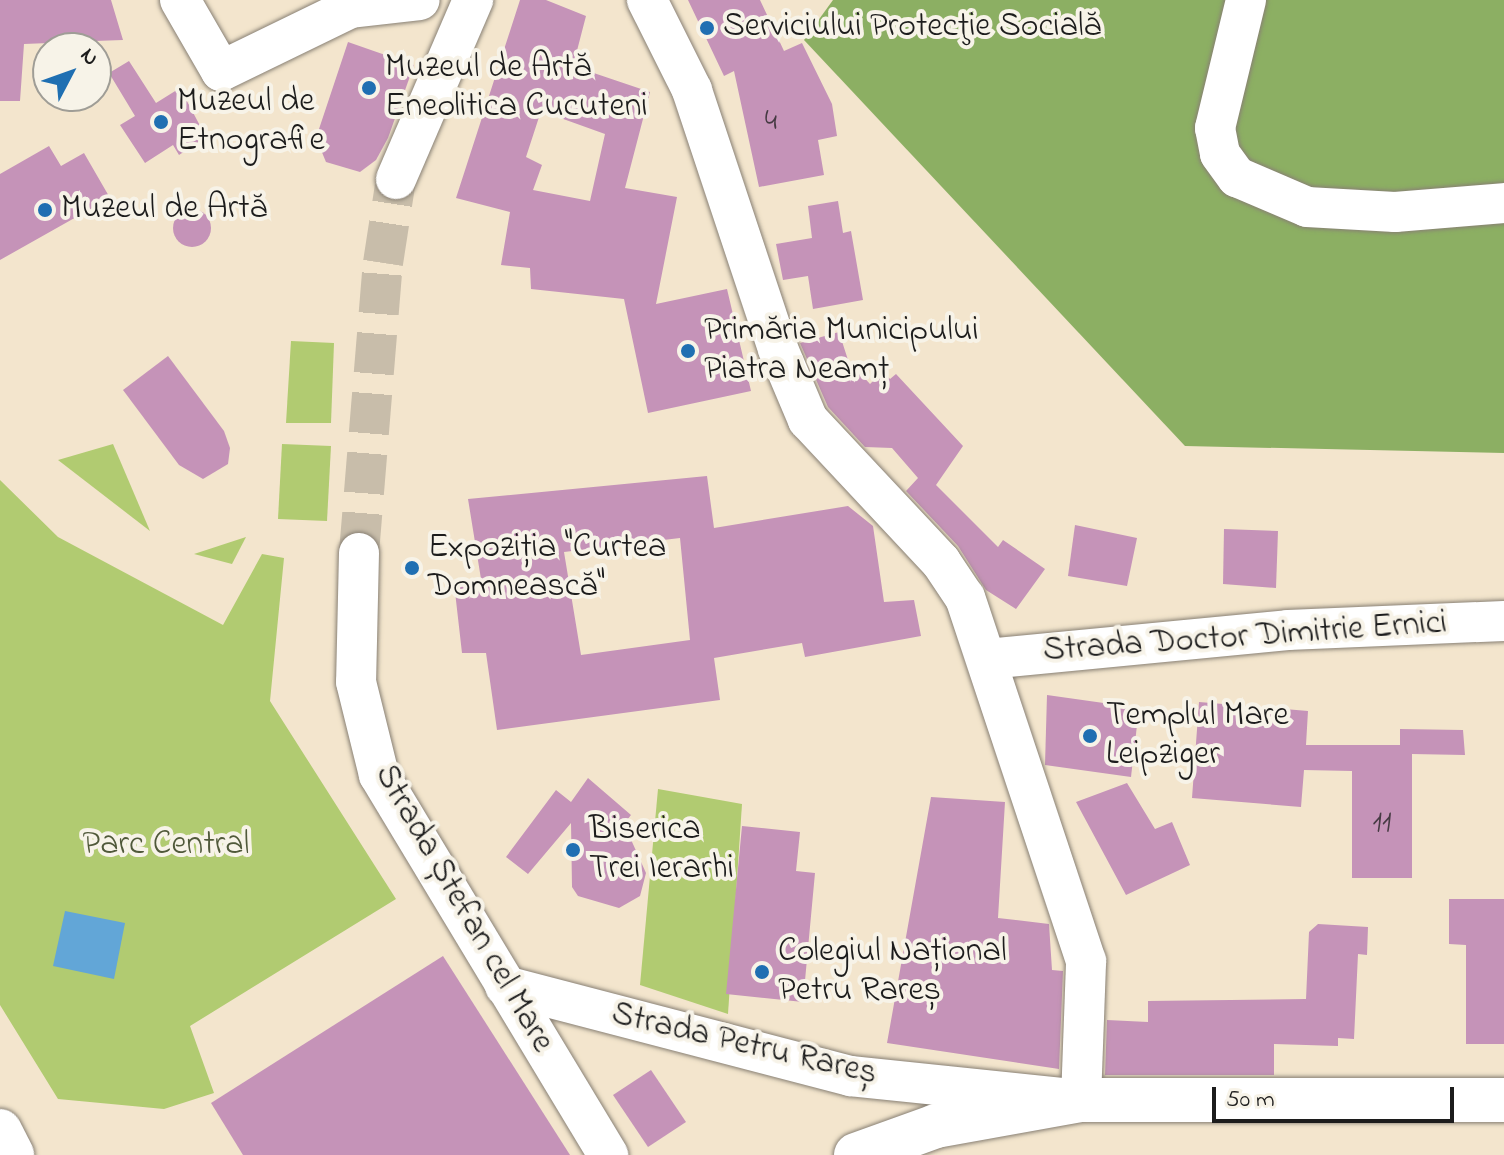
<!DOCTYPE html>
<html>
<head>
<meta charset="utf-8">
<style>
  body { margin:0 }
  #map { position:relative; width:1504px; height:1155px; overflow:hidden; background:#f3e5cd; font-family:"Indie Flower",sans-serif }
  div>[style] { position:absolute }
  .green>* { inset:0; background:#b1cb71 }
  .forest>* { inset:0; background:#8caf63 }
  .water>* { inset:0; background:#62a6d7 }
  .building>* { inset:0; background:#c593b8 }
  .round { border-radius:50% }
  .minor-tunnel>* { height:40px; margin-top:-20px; transform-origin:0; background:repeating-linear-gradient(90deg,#c8bdaa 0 40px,transparent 0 60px) }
  .roads { filter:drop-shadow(0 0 2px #888074) drop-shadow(0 0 2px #888074) }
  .minor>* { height:40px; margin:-20px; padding:0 20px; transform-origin:20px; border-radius:20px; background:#fff }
  .major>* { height:44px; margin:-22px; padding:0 22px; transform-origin:22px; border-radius:22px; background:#fff }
  .dots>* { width:22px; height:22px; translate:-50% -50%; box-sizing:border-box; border:4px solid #f7f3e8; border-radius:50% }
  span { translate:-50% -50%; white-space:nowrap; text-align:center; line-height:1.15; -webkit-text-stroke:8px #f7f3e8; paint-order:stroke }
  .number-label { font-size:30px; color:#463a43 }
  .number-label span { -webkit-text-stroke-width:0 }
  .poi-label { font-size:34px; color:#1c1c1c }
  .left { translate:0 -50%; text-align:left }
  .street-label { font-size:34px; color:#1c1c1c }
  .park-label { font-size:34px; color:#50593a }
  .north { position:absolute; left:32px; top:32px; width:80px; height:80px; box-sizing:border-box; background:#f7f3e8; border:2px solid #9f9d96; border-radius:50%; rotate:49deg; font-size:22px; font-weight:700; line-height:32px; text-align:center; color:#1c1c1c }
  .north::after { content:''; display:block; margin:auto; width:28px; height:36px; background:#1f6fb2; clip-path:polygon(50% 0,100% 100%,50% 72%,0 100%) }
  .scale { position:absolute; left:1212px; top:1087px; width:242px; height:36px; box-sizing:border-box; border:4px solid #1c1c1c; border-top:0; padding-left:10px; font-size:24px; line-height:28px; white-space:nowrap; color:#1c1c1c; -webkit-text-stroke:6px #f7f3e8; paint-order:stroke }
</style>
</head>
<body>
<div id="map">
  <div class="green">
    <div style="clip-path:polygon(291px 341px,334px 343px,331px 423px,286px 423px)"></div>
    <div style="clip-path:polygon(113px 444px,150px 531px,58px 460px)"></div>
    <div style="clip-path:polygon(282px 444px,331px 446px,327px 521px,278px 519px)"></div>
    <div style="clip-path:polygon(0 480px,58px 537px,223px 625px,262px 554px,284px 558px,270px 701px,396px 899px,190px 1026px,214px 1093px,164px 1109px,58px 1099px,0 1005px)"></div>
    <div style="clip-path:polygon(246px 537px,232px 564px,194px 554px)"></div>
    <div style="clip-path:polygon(658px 789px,742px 804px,728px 1014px,640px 985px)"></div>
  </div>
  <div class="forest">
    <div style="clip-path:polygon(833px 0,1504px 0,1504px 453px,1185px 446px,804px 40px)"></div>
  </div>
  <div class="water">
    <div style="clip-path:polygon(65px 911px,125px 923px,114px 979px,53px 966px)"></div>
  </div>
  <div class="building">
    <div style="clip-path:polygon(0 0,111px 0,123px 40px,66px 42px,62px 36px,49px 43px,24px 44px,20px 101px,0 101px)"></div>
    <div style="clip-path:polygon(evenodd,520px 0,546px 0,586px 16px,573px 66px,650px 92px,625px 188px,677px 197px,656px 304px,727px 289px,751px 391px,648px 413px,624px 299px,531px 289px,530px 268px,501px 265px,510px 212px,456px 198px,520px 0,541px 111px,605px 134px,590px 201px,533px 190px,542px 165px,526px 157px,541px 111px)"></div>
    <div style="clip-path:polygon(688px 0,760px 0,784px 51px,802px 43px,832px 104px,837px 136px,818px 140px,824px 175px,759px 187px,734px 71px,724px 76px)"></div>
    <div style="clip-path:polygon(348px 42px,414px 65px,388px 138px,376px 160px,360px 172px,326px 162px,316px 138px)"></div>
    <div style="clip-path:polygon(129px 61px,156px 103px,180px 88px,206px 137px,179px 155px,173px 145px,145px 163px,120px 125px,135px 116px,109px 73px)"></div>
    <div style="clip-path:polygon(49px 146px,61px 166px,84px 153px,110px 198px,0 260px,0 174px)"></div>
    <div style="clip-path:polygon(838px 201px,843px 233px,851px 231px,863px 300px,813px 309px,808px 276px,783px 280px,776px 244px,812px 238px,808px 206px)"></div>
    <div class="round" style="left:173px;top:209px;width:38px;height:38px"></div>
    <div style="clip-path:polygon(839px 332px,848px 360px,870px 384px,883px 371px,890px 379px,896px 374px,963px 446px,936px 485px,998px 547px,1003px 540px,1045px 569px,1016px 609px,986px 590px,958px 546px,906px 491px,918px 478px,892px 448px,865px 447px,828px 407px,800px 343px)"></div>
    <div style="clip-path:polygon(168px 356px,224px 431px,230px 448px,228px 464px,203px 479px,179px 465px,123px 390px)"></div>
    <div style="clip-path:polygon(evenodd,707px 476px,714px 528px,848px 506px,873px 526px,884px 602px,914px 600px,921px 636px,805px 657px,802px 643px,714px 658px,720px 700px,497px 730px,486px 653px,462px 653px,454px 583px,481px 579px,468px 499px,707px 476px,680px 538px,690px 640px,581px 655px,564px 552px,680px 538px)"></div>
    <div style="clip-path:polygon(1075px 525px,1137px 538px,1127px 586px,1068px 576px)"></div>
    <div style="clip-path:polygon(1224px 529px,1278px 531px,1276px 588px,1223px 584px)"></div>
    <div style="clip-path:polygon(1047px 695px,1139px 708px,1131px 777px,1045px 765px)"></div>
    <div style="clip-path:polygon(1199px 702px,1308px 711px,1306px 745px,1400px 745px,1400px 729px,1463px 730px,1465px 755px,1412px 754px,1412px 878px,1352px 878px,1352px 771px,1304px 770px,1301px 807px,1192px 798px)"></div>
    <div style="clip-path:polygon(588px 778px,631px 815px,624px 824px,646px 873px,640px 896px,619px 908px,578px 896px,572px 887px,571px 823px,528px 874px,506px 857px,556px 790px,571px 802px)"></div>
    <div style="clip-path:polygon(1127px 783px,1155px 829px,1172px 822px,1190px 865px,1126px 895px,1076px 802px)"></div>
    <div style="clip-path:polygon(931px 797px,1005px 802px,998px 918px,1049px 924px,1052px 970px,1063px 971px,1059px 1069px,887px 1043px)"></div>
    <div style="clip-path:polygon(742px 826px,800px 832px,796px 871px,815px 873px,803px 1002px,726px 994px)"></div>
    <div style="clip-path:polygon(1449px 899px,1504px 899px,1504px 1044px,1466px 1044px,1466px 945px,1449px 944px)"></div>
    <div style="clip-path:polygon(1318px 924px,1368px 927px,1367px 955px,1358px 954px,1354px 1039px,1338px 1038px,1338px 1046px,1274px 1044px,1274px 1075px,1105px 1075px,1107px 1020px,1148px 1022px,1148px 1001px,1306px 999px,1309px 932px)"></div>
    <div style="clip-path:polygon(443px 956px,570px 1155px,243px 1155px,211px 1103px)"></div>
    <div style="clip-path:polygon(651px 1070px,686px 1122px,648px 1147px,613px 1095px)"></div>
  </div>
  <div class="minor-tunnel">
    <div style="left:359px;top:553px;width:291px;rotate:-85.3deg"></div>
    <div style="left:383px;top:263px;width:85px;rotate:-81.2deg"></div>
  </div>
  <div class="roads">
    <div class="minor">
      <div style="left:180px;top:0;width:82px;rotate:60deg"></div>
      <div style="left:221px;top:71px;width:144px;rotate:-25.9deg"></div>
      <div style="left:351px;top:8px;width:69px;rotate:-6.6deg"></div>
      <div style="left:1246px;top:0;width:132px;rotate:103.6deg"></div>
      <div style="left:1215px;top:128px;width:26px;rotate:79deg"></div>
      <div style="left:1220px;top:154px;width:29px;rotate:54deg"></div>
      <div style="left:1237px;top:177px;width:76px;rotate:23.2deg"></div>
      <div style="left:1307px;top:207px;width:88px;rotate:3.3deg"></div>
      <div style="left:1395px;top:212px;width:109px;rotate:-4.7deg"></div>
      <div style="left:396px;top:179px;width:195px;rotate:-66.7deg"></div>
      <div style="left:359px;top:553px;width:129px;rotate:91.3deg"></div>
      <div style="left:356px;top:682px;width:96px;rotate:76.1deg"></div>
      <div style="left:379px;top:775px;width:444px;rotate:58.9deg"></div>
      <div style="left:987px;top:659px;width:302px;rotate:-5.5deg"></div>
      <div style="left:1288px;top:630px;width:216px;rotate:-2.4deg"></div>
      <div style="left:505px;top:986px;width:357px;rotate:14.6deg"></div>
      <div style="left:850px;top:1076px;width:232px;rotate:5.9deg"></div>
      <div style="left:1081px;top:1100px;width:139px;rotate:-87.9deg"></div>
      <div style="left:1086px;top:961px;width:383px;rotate:-108.4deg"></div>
      <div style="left:965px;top:598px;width:43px;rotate:-123.7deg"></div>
      <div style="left:941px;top:562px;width:195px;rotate:-133.1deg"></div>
      <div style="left:808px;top:420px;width:77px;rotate:-112.9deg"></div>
      <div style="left:778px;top:349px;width:273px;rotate:-108.4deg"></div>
      <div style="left:692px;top:90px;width:101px;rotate:-116.6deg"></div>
    </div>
    <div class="major">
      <div style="left:0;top:1131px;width:27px;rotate:63deg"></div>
      <div style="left:856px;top:1155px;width:85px;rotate:-19.9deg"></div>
      <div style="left:936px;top:1126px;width:147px;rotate:-10.2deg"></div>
      <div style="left:1081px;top:1100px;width:423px"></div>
    </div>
  </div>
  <div class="dots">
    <div style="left:707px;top:28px;background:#1f6fb2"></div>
    <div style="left:369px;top:88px;background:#1f6fb2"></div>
    <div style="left:161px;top:122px;background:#1f6fb2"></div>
    <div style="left:45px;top:210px;background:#1f6fb2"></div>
    <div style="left:688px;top:351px;background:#1f6fb2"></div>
    <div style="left:412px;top:568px;background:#1f6fb2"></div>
    <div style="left:1090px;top:736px;background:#1f6fb2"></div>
    <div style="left:573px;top:850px;background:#1f6fb2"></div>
    <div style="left:762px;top:972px;background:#1f6fb2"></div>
  </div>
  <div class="number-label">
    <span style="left:771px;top:122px">4</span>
    <span style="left:1382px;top:824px">11</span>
  </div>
  <div class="poi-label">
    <span class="left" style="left:723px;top:28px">Serviciului Protecţie Socială</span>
    <span class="left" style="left:385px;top:88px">Muzeul de Artă<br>Eneolitica Cucuteni</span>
    <span class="left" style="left:177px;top:122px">Muzeul de<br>Etnografie</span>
    <span class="left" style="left:61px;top:210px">Muzeul de Artă</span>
    <span class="left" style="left:704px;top:351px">Primăria Municipului<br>Piatra Neamț</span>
    <span class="left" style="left:428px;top:568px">Expoziția "Curtea<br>Domnească"</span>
    <span class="left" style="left:1106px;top:736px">Templul Mare<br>Leipziger</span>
    <span class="left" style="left:589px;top:850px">Biserica<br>Trei Ierarhi</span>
    <span class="left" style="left:778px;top:972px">Colegiul Național<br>Petru Rareș</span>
  </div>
  <div class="street-label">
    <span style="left:1245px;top:638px;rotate:-4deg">Strada Doctor Dimitrie Ernici</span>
    <span style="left:463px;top:909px;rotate:60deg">Strada Ștefan cel Mare</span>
    <span style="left:744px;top:1045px;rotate:13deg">Strada Petru Rareș</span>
  </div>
  <div class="park-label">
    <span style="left:166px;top:846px">Parc Central</span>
  </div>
  <div class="north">N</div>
  <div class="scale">50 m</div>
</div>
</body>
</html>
